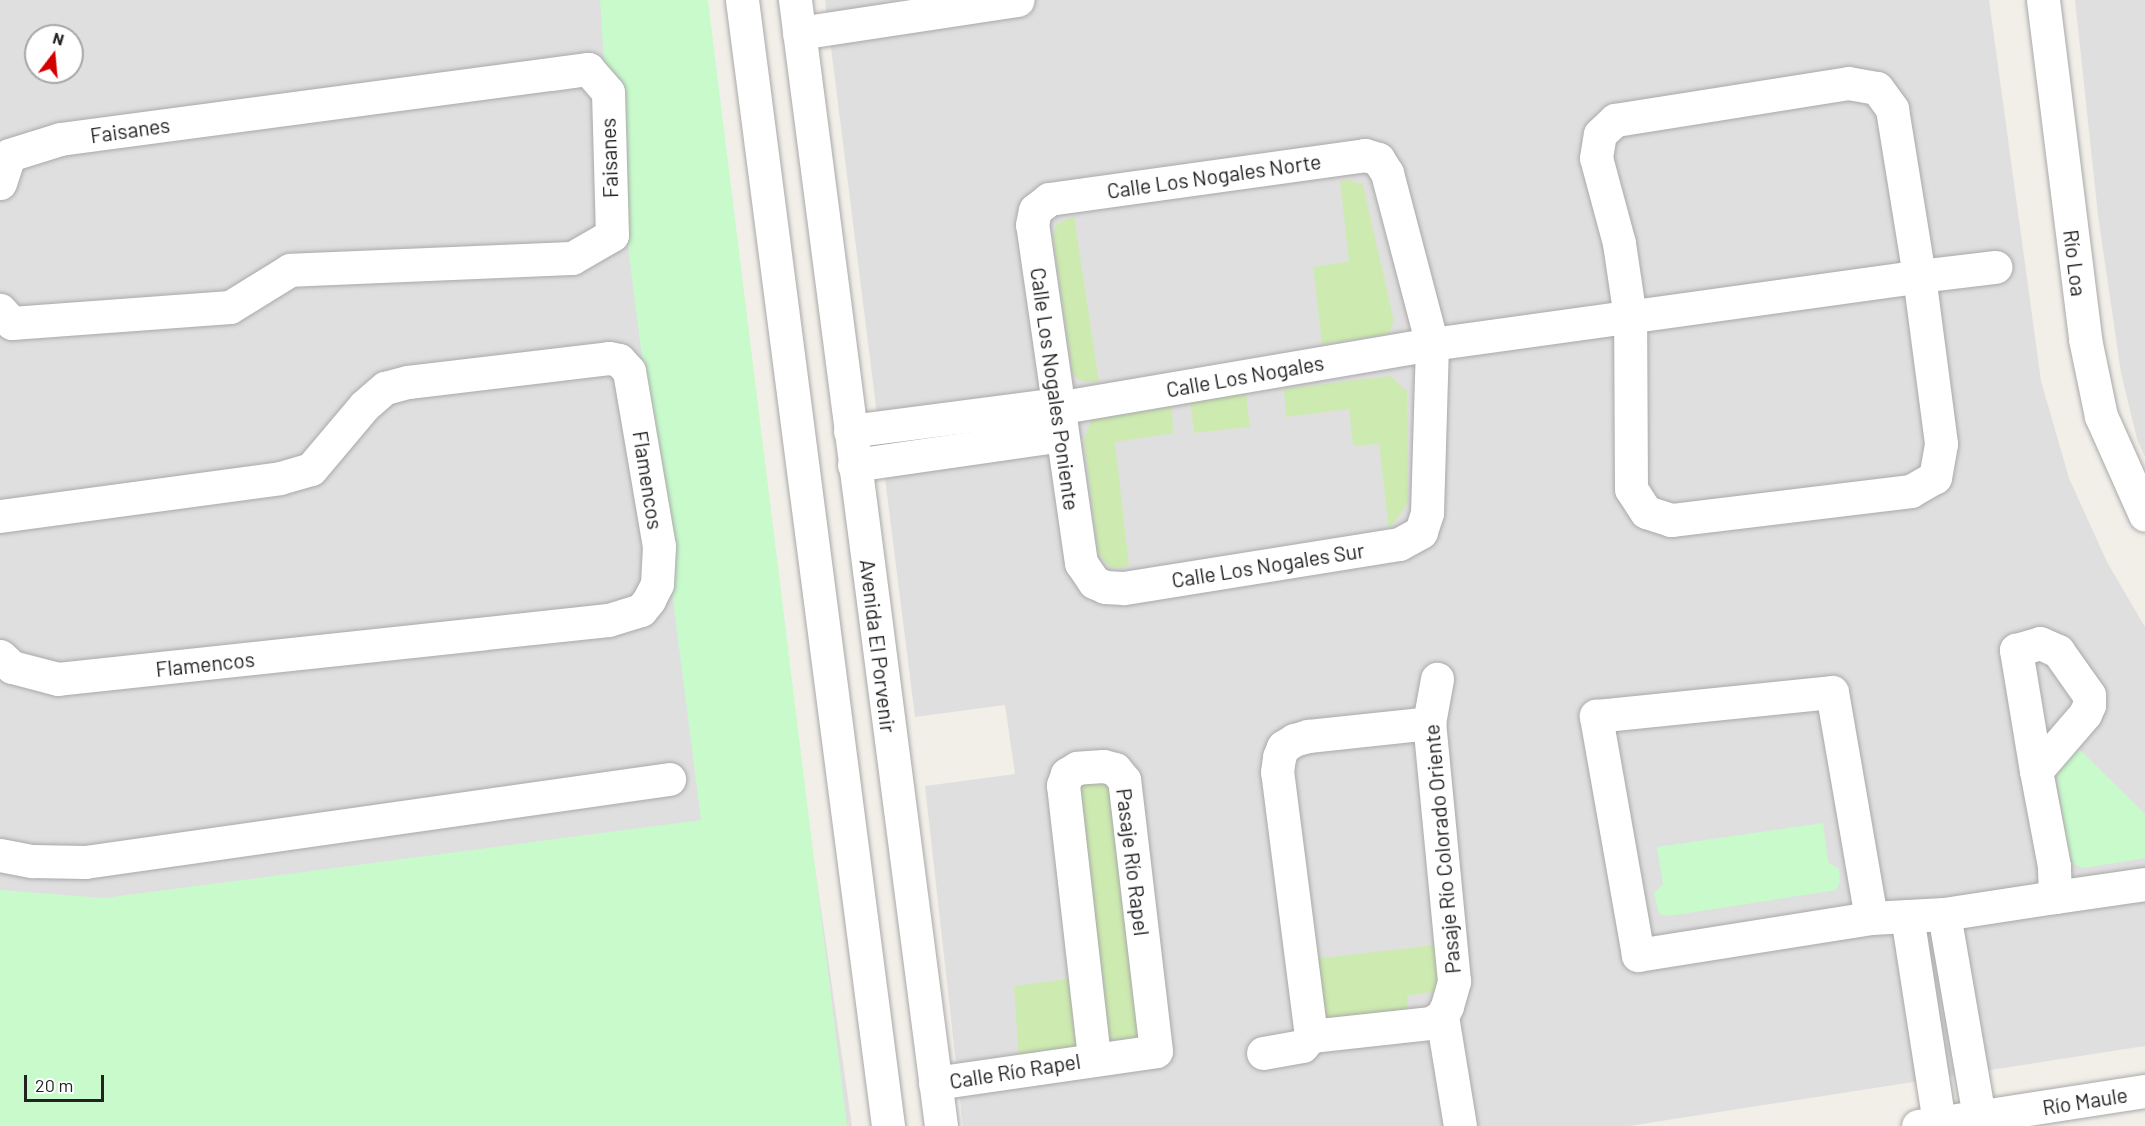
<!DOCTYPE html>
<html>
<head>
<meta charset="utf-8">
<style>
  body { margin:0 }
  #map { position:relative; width:2145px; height:1126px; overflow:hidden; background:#f2efe9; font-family:Barlow,sans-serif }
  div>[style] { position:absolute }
  .residential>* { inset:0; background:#e0dfdf }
  .grass>* { inset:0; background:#cdebb0 }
  .park>* { inset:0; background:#c8facc }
  .roads { filter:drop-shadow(0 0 2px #a9a9a9) drop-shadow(0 0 2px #a9a9a9) }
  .minor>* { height:33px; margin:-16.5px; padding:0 16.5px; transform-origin:16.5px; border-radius:16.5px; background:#fff }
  span { translate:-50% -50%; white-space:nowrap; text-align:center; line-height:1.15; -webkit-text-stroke:6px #fff; paint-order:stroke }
  .street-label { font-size:21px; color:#222 }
  .north { position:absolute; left:24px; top:24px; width:60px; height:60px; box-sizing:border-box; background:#fff; border:2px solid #a7a7a7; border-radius:50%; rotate:16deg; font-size:16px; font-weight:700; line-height:24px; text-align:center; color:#222 }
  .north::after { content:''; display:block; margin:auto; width:21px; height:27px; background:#d40000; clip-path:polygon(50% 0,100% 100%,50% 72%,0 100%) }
  .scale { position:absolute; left:24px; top:1075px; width:80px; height:27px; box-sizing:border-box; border:3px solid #222; border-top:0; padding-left:8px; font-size:18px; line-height:21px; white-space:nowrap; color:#222; -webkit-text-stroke:4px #fff; paint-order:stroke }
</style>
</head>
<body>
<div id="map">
  <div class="residential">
    <div style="clip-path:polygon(evenodd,0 0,691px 0,852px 1126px,0 1126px,0 0,36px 36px,72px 36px,72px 72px,36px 72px,36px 36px)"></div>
    <div style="clip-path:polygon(825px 0,1989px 0,2041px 381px,2069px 478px,2107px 562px,2145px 627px,2145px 1046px,1629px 1126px,963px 1126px,925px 786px,1015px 774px,1005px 705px,915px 717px)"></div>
    <div style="clip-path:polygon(2075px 0,2145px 0,2145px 457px,2137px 439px,2121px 373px,2098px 215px)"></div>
  </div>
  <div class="grass">
    <div style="clip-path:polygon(1350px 180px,1363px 185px,1394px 321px,1389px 334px,1322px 344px,1313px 267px,1349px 261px,1340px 181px)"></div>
    <div style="clip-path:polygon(1074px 216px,1099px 382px,1084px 382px,1073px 375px,1053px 236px,1057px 224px)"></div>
    <div style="clip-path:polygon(1390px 376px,1407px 391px,1408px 503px,1389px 529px,1379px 444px,1353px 446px,1349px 409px,1286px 417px,1284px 389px)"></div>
    <div style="clip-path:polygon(1246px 394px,1250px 427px,1194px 433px,1190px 401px)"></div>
    <div style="clip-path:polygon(1172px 407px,1173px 433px,1115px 442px,1129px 566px,1110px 568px,1098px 553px,1084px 439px,1092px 419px)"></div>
    <div style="clip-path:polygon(1110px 777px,1149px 1021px,1133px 1049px,1019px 1061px,1014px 986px,1096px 975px,1079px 784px)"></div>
    <div style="clip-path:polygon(1435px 945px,1438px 991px,1407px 996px,1408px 1013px,1333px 1022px,1317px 1011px,1313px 959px)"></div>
  </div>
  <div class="park">
    <div style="clip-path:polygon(600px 0,708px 0,847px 1126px,0 1126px,0 890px,104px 898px,701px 820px,629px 255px,618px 93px,604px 61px)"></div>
    <div style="clip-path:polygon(2076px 746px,2145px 814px,2145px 858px,2083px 868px,2073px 864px,2068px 849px,2056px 772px)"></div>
    <div style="clip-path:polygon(1823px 823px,1828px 862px,1839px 869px,1840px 881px,1836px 890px,1669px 916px,1659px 914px,1654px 893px,1663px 884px,1657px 847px)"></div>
  </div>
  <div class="roads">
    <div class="minor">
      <div style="left:742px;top:0;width:1135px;rotate:82.61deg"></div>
      <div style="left:795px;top:0;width:1135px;rotate:82.61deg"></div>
      <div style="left:2043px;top:0;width:342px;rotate:82.9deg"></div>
      <div style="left:2085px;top:339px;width:79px;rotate:78.3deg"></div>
      <div style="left:2101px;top:416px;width:108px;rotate:66deg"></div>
      <div style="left:799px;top:33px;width:221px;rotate:-8.6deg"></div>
      <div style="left:1848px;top:83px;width:29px;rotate:10deg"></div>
      <div style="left:1877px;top:88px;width:26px;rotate:54deg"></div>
      <div style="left:1892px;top:109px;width:169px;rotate:80.8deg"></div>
      <div style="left:1919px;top:276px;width:169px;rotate:82.5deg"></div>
      <div style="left:1941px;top:444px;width:34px;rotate:100deg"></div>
      <div style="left:1935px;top:477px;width:28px;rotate:150deg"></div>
      <div style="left:1911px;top:491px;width:242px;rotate:173.1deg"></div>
      <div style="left:1671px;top:520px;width:26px;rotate:-162deg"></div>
      <div style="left:1646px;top:512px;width:27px;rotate:-123deg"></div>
      <div style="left:1631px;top:489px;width:172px;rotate:-90.3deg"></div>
      <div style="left:1630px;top:317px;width:75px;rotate:-98.5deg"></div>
      <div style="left:1619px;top:243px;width:88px;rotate:-105.1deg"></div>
      <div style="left:1596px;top:158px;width:24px;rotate:-81deg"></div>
      <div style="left:1600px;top:134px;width:21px;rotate:-43deg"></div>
      <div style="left:1615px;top:120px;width:236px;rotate:-9deg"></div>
      <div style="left:1365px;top:155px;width:14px;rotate:17deg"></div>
      <div style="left:1378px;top:159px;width:17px;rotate:57deg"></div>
      <div style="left:1387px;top:173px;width:177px;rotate:75.3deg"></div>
      <div style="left:1432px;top:344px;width:169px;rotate:91.7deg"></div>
      <div style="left:1427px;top:513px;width:20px;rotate:108deg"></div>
      <div style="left:1421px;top:532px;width:25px;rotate:151deg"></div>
      <div style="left:1399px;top:544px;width:279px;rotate:170.9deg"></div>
      <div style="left:1123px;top:588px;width:18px;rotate:-177deg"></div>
      <div style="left:1105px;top:587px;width:12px;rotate:-156deg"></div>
      <div style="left:1094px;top:582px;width:23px;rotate:-124deg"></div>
      <div style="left:1081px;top:563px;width:342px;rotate:-98.2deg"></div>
      <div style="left:1032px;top:225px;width:15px;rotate:-79deg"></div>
      <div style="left:1035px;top:210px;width:18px;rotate:-38deg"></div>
      <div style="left:1049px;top:199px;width:319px;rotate:-7.9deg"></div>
      <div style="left:0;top:183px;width:29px;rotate:-72deg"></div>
      <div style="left:9px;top:155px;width:53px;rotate:-17.4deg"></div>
      <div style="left:60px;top:139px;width:533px;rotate:-7.55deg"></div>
      <div style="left:588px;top:69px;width:30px;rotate:49deg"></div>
      <div style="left:608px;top:92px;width:143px;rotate:88.4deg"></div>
      <div style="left:612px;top:235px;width:46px;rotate:150.1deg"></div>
      <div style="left:572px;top:258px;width:282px;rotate:177.6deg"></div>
      <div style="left:290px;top:270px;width:70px;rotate:148.3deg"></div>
      <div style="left:230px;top:307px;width:219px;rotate:175.8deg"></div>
      <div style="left:12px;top:323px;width:18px;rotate:-133deg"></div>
      <div style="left:1057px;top:408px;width:380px;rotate:-9.7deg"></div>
      <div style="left:1432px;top:344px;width:492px;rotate:-7.9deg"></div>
      <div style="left:1919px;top:276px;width:77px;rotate:-6.8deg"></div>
      <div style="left:850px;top:431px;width:209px;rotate:-7.4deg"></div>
      <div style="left:854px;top:465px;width:209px;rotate:-8.2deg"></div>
      <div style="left:0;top:516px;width:283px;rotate:-7.7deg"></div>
      <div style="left:280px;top:478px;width:32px;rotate:-16deg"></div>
      <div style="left:311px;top:469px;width:82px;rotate:-49.9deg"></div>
      <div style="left:364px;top:406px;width:28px;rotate:-41deg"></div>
      <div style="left:385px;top:388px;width:24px;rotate:-15deg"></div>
      <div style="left:408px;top:382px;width:202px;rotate:-6.8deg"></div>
      <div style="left:609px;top:358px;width:10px;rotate:11deg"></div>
      <div style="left:619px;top:360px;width:15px;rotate:48deg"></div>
      <div style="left:629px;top:371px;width:178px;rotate:80.3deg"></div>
      <div style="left:659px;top:546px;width:38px;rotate:93deg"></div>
      <div style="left:657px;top:584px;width:18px;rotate:117deg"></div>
      <div style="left:649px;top:600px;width:13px;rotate:129deg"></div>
      <div style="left:641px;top:610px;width:34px;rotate:163deg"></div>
      <div style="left:608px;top:620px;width:553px;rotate:173.88deg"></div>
      <div style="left:58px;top:679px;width:48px;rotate:-165.4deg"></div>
      <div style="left:12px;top:667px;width:16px;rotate:-137deg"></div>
      <div style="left:1832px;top:692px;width:229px;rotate:80.2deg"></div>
      <div style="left:1871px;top:918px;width:236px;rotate:171deg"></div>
      <div style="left:1638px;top:955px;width:243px;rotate:-100deg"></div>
      <div style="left:1596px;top:716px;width:237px;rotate:-5.8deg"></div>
      <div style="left:0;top:855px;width:33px;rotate:11deg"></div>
      <div style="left:32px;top:861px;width:53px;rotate:1.1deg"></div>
      <div style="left:85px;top:862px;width:590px;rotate:-8.09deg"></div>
      <div style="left:2055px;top:897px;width:91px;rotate:-8.2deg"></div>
      <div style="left:1944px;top:914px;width:206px;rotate:80.2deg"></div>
      <div style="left:1907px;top:916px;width:209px;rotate:81.2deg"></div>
      <div style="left:1871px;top:918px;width:73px;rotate:-3.1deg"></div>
      <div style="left:1944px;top:914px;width:112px;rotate:-8.7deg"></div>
      <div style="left:2055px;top:897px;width:31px;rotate:-92deg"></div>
      <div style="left:2054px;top:866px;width:97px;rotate:-100.7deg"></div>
      <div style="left:2036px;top:771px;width:123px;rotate:-99.4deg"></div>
      <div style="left:2016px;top:650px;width:25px;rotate:-16deg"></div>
      <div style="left:2040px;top:643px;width:20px;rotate:24deg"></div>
      <div style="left:2058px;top:651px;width:54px;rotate:54.8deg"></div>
      <div style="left:2089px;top:695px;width:10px;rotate:90deg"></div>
      <div style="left:2089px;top:705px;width:10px;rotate:114deg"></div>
      <div style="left:2085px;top:714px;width:75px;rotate:130.7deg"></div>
      <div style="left:1442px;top:1016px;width:111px;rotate:80.7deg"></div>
      <div style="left:1311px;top:1036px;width:266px;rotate:-97.3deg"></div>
      <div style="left:1277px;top:772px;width:15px;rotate:-82deg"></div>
      <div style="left:1279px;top:757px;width:11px;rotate:-68deg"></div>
      <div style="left:1283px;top:747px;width:13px;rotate:-32deg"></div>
      <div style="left:1294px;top:740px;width:15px;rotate:-16deg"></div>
      <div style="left:1308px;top:736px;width:122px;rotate:-6.1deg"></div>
      <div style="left:1263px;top:1053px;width:40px;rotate:-10deg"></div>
      <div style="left:1302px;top:1046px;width:13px;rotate:-48deg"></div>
      <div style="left:1311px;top:1036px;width:121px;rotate:-6.2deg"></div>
      <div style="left:1431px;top:1023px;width:13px;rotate:-32deg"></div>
      <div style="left:1442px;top:1016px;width:11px;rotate:-63deg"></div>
      <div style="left:1447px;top:1006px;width:26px;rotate:-74deg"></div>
      <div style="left:1454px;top:981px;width:259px;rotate:-95.5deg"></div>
      <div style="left:1429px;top:723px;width:45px;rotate:-79.7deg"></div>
      <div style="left:935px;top:1083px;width:223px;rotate:-8.2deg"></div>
      <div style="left:1156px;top:1051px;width:273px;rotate:-96.7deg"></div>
      <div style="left:1124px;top:780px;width:14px;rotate:-129deg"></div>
      <div style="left:1115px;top:769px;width:12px;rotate:-166deg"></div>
      <div style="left:1103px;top:766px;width:26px;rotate:176deg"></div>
      <div style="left:1077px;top:768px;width:12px;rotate:149deg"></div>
      <div style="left:1067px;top:774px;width:12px;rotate:110deg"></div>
      <div style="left:1063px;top:785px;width:276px;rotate:83.5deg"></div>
      <div style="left:1918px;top:1126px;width:230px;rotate:-8.8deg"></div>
    </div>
  </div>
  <div class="street-label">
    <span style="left:130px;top:130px;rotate:-8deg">Faisanes</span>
    <span style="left:609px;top:158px;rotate:-92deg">Faisanes</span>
    <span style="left:1214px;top:176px;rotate:-8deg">Calle Los Nogales Norte</span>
    <span style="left:2075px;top:263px;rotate:83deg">Río Loa</span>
    <span style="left:1245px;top:376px;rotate:-10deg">Calle Los Nogales</span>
    <span style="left:1055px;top:389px;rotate:82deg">Calle Los Nogales Poniente</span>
    <span style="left:648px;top:480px;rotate:81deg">Flamencos</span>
    <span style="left:1268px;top:565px;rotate:-9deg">Calle Los Nogales Sur</span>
    <span style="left:878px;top:646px;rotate:83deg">Avenida El Porvenir</span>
    <span style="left:205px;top:664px;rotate:-6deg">Flamencos</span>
    <span style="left:1442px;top:849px;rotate:-95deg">Pasaje Río Colorado Oriente</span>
    <span style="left:1133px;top:862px;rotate:83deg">Pasaje Río Rapel</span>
    <span style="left:1015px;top:1071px;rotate:-9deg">Calle Río Rapel</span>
    <span style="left:2085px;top:1101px;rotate:-9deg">Río Maule</span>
  </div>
  <div class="north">N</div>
  <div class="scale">20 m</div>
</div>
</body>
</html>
